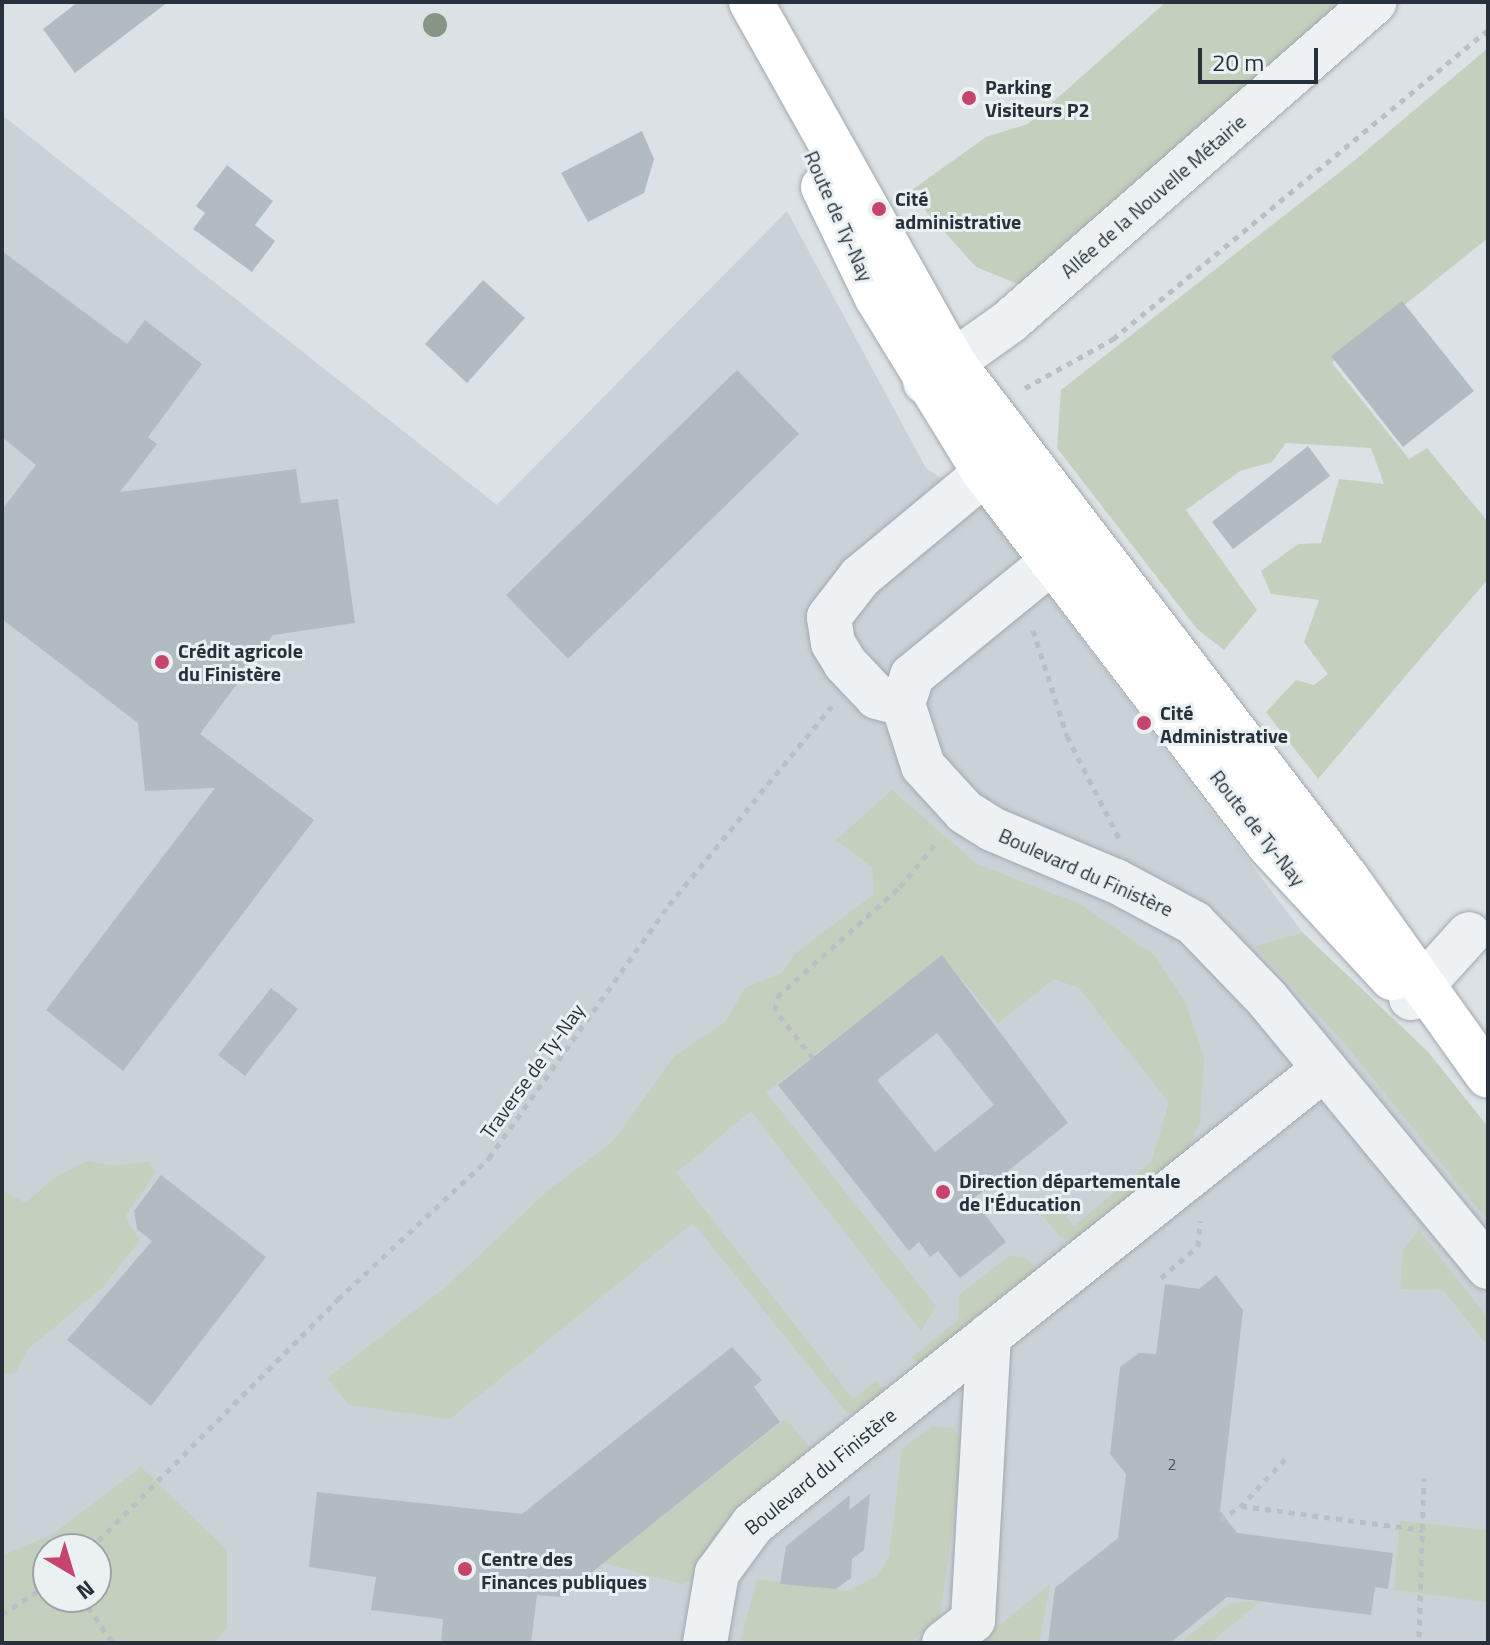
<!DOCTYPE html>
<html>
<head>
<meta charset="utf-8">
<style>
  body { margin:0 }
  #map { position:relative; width:1490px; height:1645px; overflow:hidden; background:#dce1e5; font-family:"Titillium Web",sans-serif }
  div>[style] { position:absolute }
  .built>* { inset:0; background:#cad1d7 }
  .green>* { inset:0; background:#c5cfbd }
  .building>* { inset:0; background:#b3bbc2 }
  .path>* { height:5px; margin-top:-2.5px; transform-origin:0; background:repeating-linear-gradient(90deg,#babfc4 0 6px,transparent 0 12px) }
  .roads { filter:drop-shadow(0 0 2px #a2a9af) drop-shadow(0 0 2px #a2a9af) }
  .minor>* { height:44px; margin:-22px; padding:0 22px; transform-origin:22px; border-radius:22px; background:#eef1f4 }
  .major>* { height:44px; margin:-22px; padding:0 22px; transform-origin:22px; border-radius:22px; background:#fff }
  .trees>* { width:24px; height:24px; margin:-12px; border-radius:50%; background:#879584 }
  .dots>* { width:22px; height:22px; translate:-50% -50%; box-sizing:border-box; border:4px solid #ebf0f3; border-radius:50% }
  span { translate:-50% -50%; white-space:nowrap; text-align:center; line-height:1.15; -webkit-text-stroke:6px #ebf0f3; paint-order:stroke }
  .number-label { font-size:16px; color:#4a545d }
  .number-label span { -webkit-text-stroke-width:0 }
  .poi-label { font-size:20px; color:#27313b; font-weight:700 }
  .left { translate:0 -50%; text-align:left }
  .street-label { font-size:20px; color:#27313b }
  .frame { position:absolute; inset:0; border:4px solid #27313b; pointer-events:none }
  .north { position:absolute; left:32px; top:1533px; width:80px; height:80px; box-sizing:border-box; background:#ebf0f3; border:2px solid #9da4a9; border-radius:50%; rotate:142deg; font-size:22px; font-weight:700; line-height:32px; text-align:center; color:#27313b }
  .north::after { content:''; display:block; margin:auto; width:28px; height:36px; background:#c6456f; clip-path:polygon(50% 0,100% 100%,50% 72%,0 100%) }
  .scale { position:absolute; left:1198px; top:48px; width:120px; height:36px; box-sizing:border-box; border:4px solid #27313b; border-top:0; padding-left:10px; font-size:24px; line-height:28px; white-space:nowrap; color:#27313b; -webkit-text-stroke:6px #ebf0f3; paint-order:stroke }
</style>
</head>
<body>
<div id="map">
  <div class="built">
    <div style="clip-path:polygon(2px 115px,497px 505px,787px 211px,926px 468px,980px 504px,1303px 933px,1428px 1052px,1488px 1127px,1488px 1643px,2px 1643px,96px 1597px,96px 1549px,48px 1549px,48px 1597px,2px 1625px)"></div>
  </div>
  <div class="green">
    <div style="clip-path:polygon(1166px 2px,1400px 2px,1067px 270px,1018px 284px,976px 267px,909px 192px,986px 137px,1028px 124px)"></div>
    <div style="clip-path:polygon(1488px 48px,1488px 238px,1332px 363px,1409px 459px,1427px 448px,1488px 522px,1488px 579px,1318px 779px,1266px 712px,1296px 680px,1314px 685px,1328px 674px,1304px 642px,1319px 600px,1271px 594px,1261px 571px,1298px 544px,1321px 543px,1339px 479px,1384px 484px,1371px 448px,1286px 443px,1272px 462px,1240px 471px,1186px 510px,1257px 610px,1224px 650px,1197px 629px,1057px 448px,1061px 390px,1354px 161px)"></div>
    <div style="clip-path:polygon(892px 790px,977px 864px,1080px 904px,1154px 955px,1186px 1003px,1204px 1058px,1200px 1122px,1186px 1153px,1080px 1239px,1061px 1238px,1043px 1216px,1057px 1206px,1074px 1226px,1151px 1162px,1169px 1103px,1079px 988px,1054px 979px,998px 1023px,942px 956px,766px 1092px,936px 1306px,921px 1331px,751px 1111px,676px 1173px,853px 1399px,876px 1381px,888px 1395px,864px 1412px,847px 1413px,693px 1223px,450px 1419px,349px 1405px,327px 1378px,447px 1286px,543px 1195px,613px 1141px,674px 1057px,726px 1021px,745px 988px,782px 973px,795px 954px,874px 894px,872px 867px,836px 840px)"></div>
    <div style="clip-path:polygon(1303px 933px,1428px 1052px,1488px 1127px,1488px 1221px,1346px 1045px,1255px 946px)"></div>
    <div style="clip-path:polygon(87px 1161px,115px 1166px,149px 1161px,156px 1172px,125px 1217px,140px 1240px,103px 1287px,28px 1349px,16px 1372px,2px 1375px,2px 1190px,26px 1203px,52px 1179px)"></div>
    <div style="clip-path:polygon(1419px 1230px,1488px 1318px,1488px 1346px,1443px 1290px,1400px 1289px,1403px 1250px)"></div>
    <div style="clip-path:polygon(1009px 1256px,1026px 1258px,1040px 1271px,920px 1368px,912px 1357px,958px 1320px,959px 1295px)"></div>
    <div style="clip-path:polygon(786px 1419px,812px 1450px,698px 1579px,682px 1584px,603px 1563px)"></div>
    <div style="clip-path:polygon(933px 1426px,953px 1428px,964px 1444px,940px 1617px,909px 1643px,740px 1643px,757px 1579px,848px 1591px,878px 1575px,889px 1557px,902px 1449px)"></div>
    <div style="clip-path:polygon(evenodd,141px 1467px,227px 1550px,227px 1628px,213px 1643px,2px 1643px,2px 1556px,53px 1534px,141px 1467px,48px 1549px,96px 1549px,96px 1597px,48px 1597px,48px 1549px)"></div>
    <div style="clip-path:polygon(1400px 1521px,1488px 1530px,1488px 1602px,1394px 1590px)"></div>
    <div style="clip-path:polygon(1050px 1584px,1039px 1643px,979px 1643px,979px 1642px)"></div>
    <div style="clip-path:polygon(1261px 1601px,1210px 1643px,1180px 1643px,1230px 1603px)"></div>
  </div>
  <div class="building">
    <div style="clip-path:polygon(78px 2px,168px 2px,75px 73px,43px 29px)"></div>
    <div style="clip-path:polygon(642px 131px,654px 159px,644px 193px,588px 222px,561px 173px)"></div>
    <div style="clip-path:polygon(227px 165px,273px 201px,255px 225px,275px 241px,252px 272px,193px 229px,205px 213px,196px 206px)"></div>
    <div style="clip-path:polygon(2px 251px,127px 344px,145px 320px,202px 364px,148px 437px,157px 444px,120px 492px,296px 469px,301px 503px,338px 499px,355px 623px,273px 635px,200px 734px,314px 820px,123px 1071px,46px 1010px,215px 788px,145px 791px,138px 723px,2px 619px,2px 510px,36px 465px,2px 437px)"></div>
    <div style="clip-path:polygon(483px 280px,525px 318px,467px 383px,425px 344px)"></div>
    <div style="clip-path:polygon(1402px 301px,1474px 391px,1403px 447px,1331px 356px)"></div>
    <div style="clip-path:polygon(737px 370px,799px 434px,568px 659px,506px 595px)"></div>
    <div style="clip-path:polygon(1308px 446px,1330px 476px,1233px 549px,1212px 522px)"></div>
    <div style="clip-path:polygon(evenodd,942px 955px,1068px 1123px,973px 1199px,1006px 1242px,960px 1278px,938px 1251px,930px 1257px,919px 1242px,909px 1251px,778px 1085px,942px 955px,937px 1033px,994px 1105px,935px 1152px,877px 1080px,937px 1033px)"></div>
    <div style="clip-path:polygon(271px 988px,298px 1009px,245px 1076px,218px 1055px)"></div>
    <div style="clip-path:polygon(161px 1175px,266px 1257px,151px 1406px,67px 1340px,152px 1241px,137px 1229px,134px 1211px)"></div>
    <div style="clip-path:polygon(1216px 1275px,1243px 1310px,1220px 1511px,1237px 1533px,1393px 1553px,1388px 1589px,1375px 1587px,1371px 1615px,1227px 1597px,1170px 1643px,1048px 1643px,1055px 1588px,1118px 1538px,1126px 1474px,1110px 1454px,1120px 1367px,1139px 1353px,1156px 1354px,1165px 1284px,1199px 1289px)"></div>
    <div style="clip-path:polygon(732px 1347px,762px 1380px,754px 1387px,780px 1422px,561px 1597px,537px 1595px,531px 1643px,441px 1643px,443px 1619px,371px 1610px,376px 1577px,309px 1567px,317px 1492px,522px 1514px)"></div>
    <div style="clip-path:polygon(870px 1494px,864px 1550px,852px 1559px,851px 1578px,836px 1589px,780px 1584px,786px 1546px,850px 1495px,849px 1510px)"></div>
  </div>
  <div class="path">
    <div style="left:1025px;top:388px;width:101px;rotate:-29.1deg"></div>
    <div style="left:1113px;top:339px;width:486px;rotate:-39.5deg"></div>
    <div style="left:1033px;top:630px;width:111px;rotate:72.2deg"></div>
    <div style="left:1067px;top:736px;width:114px;rotate:63deg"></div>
    <div style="left:813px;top:1058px;width:61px;rotate:-128.4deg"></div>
    <div style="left:775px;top:1010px;width:13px;rotate:-81deg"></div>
    <div style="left:777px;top:997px;width:165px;rotate:-41.8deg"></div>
    <div style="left:900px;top:887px;width:58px;rotate:-50.6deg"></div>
    <div style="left:1161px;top:1278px;width:49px;rotate:-40.9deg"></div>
    <div style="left:1198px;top:1246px;width:25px;rotate:-85deg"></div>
    <div style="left:1240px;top:1507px;width:66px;rotate:-46.8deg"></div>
    <div style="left:1220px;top:1520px;width:25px;rotate:-34deg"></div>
    <div style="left:1241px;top:1506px;width:184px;rotate:7.5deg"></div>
    <div style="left:90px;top:1549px;width:352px;rotate:-45.2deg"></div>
    <div style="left:338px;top:1299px;width:207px;rotate:-43deg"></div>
    <div style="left:489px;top:1158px;width:310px;rotate:-54.6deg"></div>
    <div style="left:669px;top:905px;width:257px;rotate:-50.7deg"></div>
    <div style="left:81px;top:1597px;width:56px;rotate:55.2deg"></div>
    <div style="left:2px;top:1614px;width:54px;rotate:-32.2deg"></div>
    <div style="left:1419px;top:1637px;width:159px;rotate:-88.2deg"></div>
  </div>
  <div class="roads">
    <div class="minor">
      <div style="left:925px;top:382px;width:103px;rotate:-35.5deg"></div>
      <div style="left:1009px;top:322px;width:486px;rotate:-41.2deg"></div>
      <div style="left:1081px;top:538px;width:218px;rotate:140.8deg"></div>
      <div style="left:912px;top:676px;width:29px;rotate:108deg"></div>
      <div style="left:903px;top:704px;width:65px;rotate:72.1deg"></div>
      <div style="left:923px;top:766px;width:62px;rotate:47.6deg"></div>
      <div style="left:965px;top:812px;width:32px;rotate:32deg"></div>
      <div style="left:992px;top:829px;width:134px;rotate:22.8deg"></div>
      <div style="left:1116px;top:881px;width:89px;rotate:28.3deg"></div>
      <div style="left:1194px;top:923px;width:107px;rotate:46.1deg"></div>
      <div style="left:1268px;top:1000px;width:346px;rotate:50.5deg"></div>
      <div style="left:903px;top:704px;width:27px;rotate:-165deg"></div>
      <div style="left:877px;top:697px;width:47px;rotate:-133.3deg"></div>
      <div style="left:845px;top:663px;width:23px;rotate:-121deg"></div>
      <div style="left:833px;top:643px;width:26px;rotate:-99deg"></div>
      <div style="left:829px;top:617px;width:51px;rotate:-52.2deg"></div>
      <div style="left:860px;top:577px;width:199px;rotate:-39.7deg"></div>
      <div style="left:1411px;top:998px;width:86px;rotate:-47.8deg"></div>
      <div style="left:705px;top:1643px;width:71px;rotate:-80.3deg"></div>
      <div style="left:717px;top:1573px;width:61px;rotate:-53.7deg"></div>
      <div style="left:753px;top:1524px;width:730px;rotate:-38.55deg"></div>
      <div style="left:944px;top:1643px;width:37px;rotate:-38deg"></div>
      <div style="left:973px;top:1620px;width:285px;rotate:-86.8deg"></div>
    </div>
    <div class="major">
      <div style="left:751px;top:2px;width:415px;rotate:60.7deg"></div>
      <div style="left:954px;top:364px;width:646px;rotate:52.62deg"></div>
      <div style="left:1346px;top:877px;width:244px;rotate:54.5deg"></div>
      <div style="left:823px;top:187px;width:123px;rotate:64.1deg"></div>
      <div style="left:877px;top:298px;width:204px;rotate:58.4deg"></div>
      <div style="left:984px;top:472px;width:471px;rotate:52.6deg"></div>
      <div style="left:1270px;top:846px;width:180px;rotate:47.3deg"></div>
    </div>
  </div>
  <div class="trees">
    <div style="left:435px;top:25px"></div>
  </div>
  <div class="dots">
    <div style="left:969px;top:98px;background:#c6456f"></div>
    <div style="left:879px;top:209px;background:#c6456f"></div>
    <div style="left:162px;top:662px;background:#c6456f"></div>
    <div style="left:1144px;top:723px;background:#c6456f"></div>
    <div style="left:943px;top:1192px;background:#c6456f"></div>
    <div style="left:465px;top:1569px;background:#c6456f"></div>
  </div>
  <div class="number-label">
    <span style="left:1172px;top:1464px">2</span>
  </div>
  <div class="poi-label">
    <span class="left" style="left:985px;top:98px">Parking<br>Visiteurs P2</span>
    <span class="left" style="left:895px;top:210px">Cité<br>administrative</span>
    <span class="left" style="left:178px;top:662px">Crédit agricole<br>du Finistère</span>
    <span class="left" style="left:1160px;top:724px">Cité<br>Administrative</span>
    <span class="left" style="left:959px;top:1192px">Direction départementale<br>de l'Éducation</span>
    <span class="left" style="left:481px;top:1570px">Centre des<br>Finances publiques</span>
  </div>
  <div class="street-label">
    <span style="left:1153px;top:196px;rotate:-41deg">Allée de la Nouvelle Métairie</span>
    <span style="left:839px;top:216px;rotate:66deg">Route de Ty-Nay</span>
    <span style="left:1258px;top:828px;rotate:52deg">Route de Ty-Nay</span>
    <span style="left:1086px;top:872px;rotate:24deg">Boulevard du Finistère</span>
    <span style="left:532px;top:1071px;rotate:-54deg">Traverse de Ty-Nay</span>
    <span style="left:820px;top:1471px;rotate:-39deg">Boulevard du Finistère</span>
  </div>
  <div class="frame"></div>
  <div class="north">N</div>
  <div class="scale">20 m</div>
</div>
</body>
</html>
